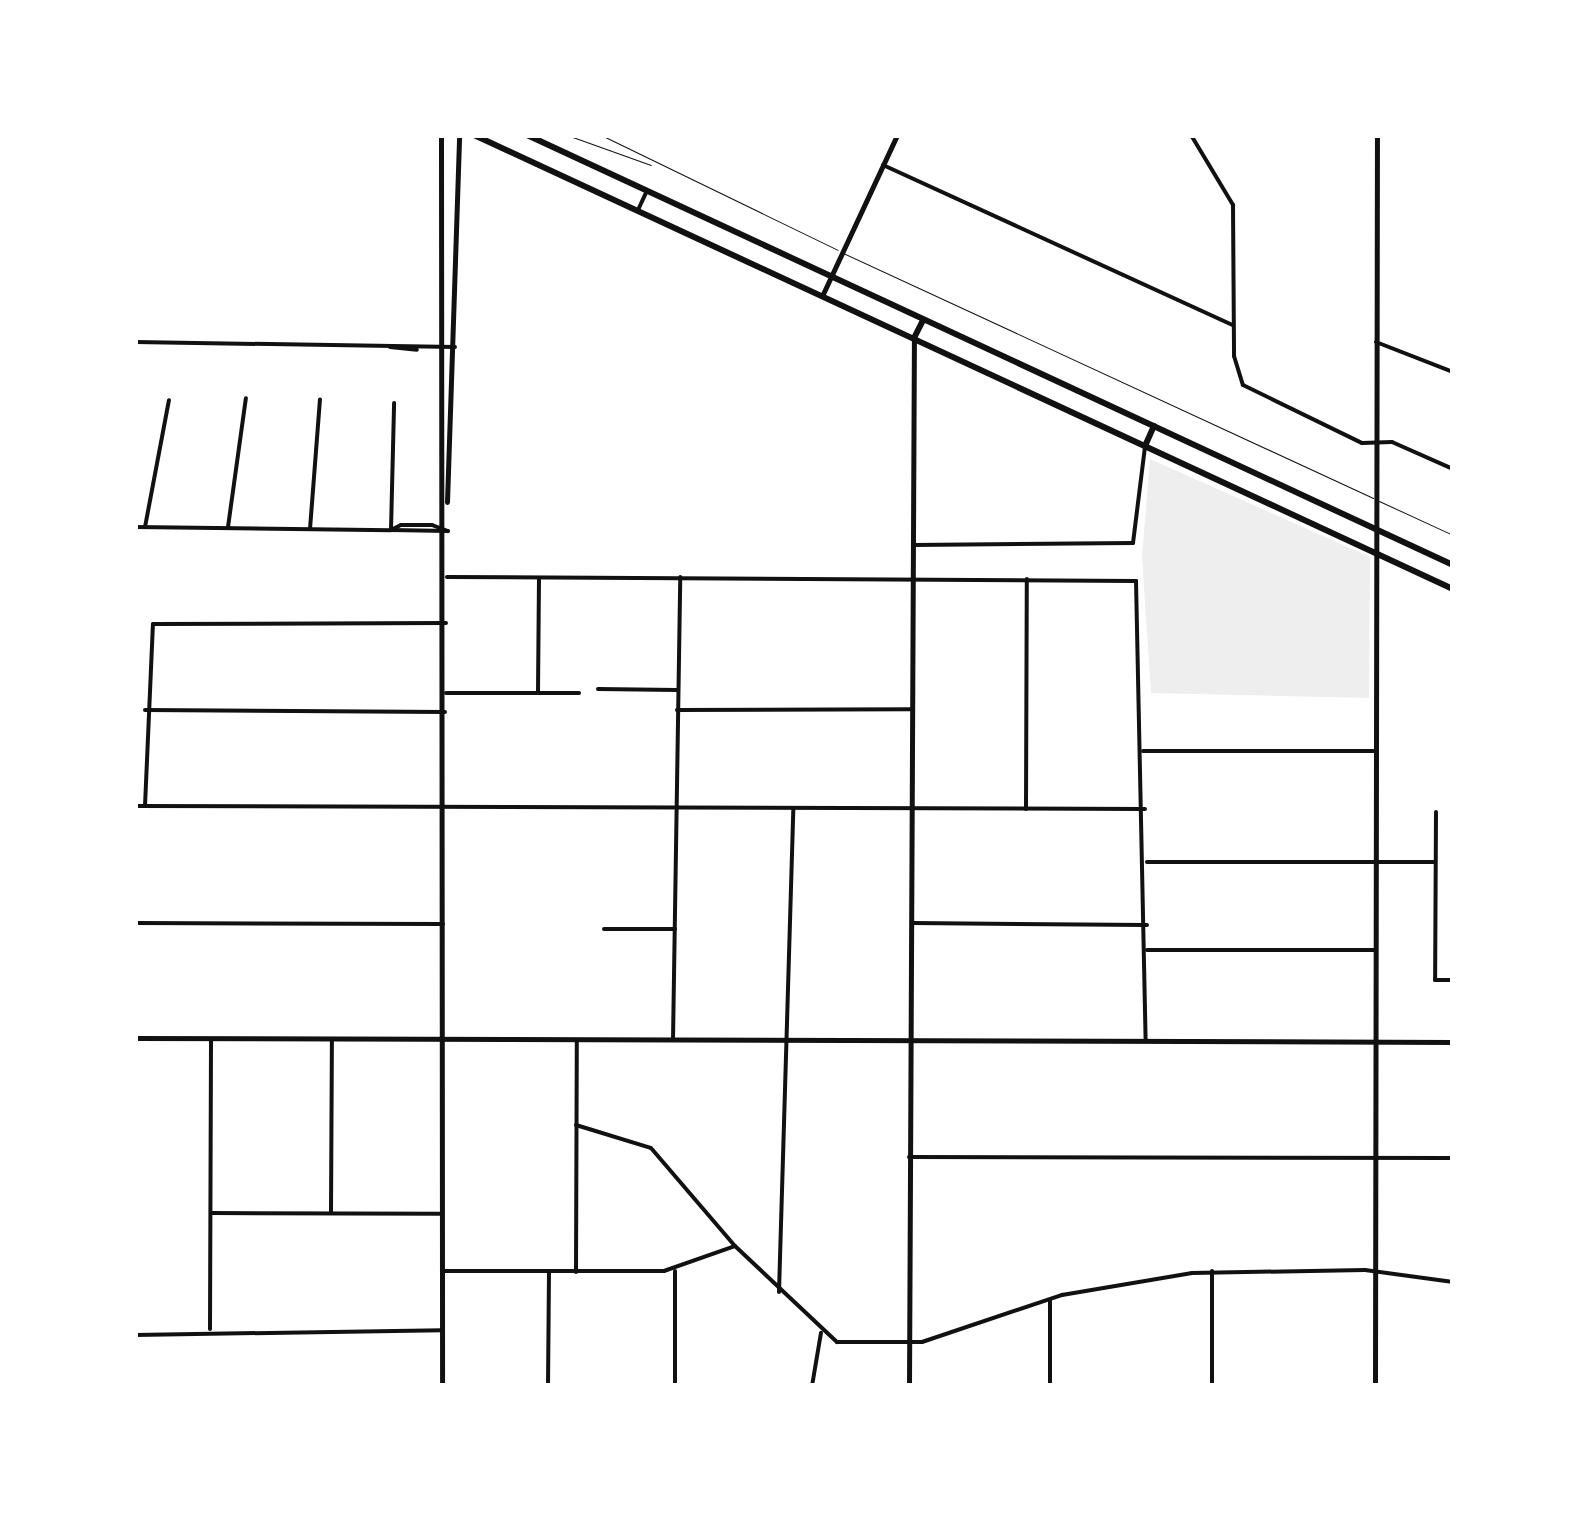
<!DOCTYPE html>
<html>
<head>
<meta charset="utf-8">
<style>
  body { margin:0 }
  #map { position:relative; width:1588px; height:1521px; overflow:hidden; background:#fff; font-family:"Source Sans 3",sans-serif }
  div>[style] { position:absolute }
  .green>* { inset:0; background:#eee }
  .service>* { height:1px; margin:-0.5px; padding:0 0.5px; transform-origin:0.5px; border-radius:0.5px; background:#111 }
  .minor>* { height:4px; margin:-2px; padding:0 2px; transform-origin:2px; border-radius:2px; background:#111 }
  .tertiary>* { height:5px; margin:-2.5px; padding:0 2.5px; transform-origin:2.5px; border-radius:2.5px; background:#111 }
  .secondary>* { height:5px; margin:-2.5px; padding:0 2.5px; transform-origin:2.5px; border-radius:2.5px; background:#111 }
  .trunk>* { height:6px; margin:-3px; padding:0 3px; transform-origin:3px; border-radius:3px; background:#111 }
  span { translate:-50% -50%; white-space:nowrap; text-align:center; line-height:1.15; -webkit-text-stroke:10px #fff; paint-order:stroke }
  .frame { position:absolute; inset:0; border:138px solid #fff; pointer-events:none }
</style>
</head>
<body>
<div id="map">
  <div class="green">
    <div style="clip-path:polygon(1150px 459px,1370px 557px,1369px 698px,1151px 693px,1142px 557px)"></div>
  </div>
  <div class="service">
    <div style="left:567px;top:135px;width:89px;rotate:19.7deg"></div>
    <div style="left:601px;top:135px;width:263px;rotate:25.9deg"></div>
    <div style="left:843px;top:253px;width:584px;rotate:24.81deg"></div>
    <div style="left:1379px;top:501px;width:81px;rotate:24.7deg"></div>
  </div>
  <div class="minor">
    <div style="left:1191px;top:135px;width:82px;rotate:59deg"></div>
    <div style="left:1233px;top:205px;width:151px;rotate:89.6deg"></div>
    <div style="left:1234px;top:356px;width:30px;rotate:73deg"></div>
    <div style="left:1243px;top:385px;width:132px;rotate:26deg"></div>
    <div style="left:1362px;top:443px;width:30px;rotate:-2deg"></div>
    <div style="left:1392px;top:442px;width:67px;rotate:23.9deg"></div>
    <div style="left:883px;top:165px;width:385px;rotate:24.6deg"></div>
    <div style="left:638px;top:210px;width:21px;rotate:-65deg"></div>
    <div style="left:135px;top:342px;width:320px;rotate:0.9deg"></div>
    <div style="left:1376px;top:342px;width:83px;rotate:21.3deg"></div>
    <div style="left:390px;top:347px;width:27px;rotate:6deg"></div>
    <div style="left:401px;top:525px;width:31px"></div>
    <div style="left:432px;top:525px;width:17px;rotate:21deg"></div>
    <div style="left:448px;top:531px;width:57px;rotate:-179deg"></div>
    <div style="left:391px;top:530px;width:11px;rotate:-27deg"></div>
    <div style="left:135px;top:527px;width:256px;rotate:0.7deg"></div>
    <div style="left:391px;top:530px;width:127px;rotate:-88.6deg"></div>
    <div style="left:145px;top:527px;width:129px;rotate:-79.3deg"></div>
    <div style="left:228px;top:527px;width:130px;rotate:-82.1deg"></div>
    <div style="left:310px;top:529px;width:130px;rotate:-85.6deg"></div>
    <div style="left:913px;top:545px;width:220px;rotate:-0.5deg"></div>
    <div style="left:1133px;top:543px;width:98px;rotate:-82.9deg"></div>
    <div style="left:447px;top:577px;width:689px;rotate:0.33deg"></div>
    <div style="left:1136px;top:581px;width:459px;rotate:88.8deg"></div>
    <div style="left:598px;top:689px;width:79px;rotate:0.7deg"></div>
    <div style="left:538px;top:692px;width:114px;rotate:-89.5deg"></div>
    <div style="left:446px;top:693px;width:133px"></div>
    <div style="left:145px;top:710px;width:300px;rotate:0.4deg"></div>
    <div style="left:677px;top:710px;width:234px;rotate:-0.2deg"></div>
    <div style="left:1143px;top:751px;width:233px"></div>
    <div style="left:135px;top:806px;width:1010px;rotate:0.17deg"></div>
    <div style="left:145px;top:806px;width:182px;rotate:-87.5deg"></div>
    <div style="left:153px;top:624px;width:293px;rotate:-0.2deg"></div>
    <div style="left:1026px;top:809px;width:230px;rotate:-89.8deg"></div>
    <div style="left:1436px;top:812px;width:168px;rotate:90.3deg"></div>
    <div style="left:1435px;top:980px;width:18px"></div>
    <div style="left:1147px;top:862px;width:288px"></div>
    <div style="left:135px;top:923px;width:308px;rotate:0.2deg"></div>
    <div style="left:912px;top:923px;width:235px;rotate:0.5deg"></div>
    <div style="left:604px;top:929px;width:71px"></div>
    <div style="left:1147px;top:950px;width:228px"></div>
    <div style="left:673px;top:1040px;width:463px;rotate:-89.1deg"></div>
    <div style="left:576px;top:1125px;width:78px;rotate:17deg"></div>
    <div style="left:651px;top:1148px;width:129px;rotate:49.4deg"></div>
    <div style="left:735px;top:1246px;width:140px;rotate:43.3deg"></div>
    <div style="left:837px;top:1342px;width:85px"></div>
    <div style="left:922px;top:1342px;width:148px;rotate:-18.6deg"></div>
    <div style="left:1062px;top:1295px;width:132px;rotate:-9.6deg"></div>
    <div style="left:1192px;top:1273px;width:173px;rotate:-1deg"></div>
    <div style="left:1365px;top:1270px;width:89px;rotate:7.8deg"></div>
    <div style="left:909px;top:1157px;width:544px;rotate:0.11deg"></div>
    <div style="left:212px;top:1213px;width:230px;rotate:0.2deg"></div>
    <div style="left:331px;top:1213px;width:174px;rotate:-89.7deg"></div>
    <div style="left:444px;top:1271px;width:220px"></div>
    <div style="left:664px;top:1271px;width:75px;rotate:-19.4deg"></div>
    <div style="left:675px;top:1271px;width:115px;rotate:90deg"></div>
    <div style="left:576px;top:1272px;width:232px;rotate:-89.8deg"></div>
    <div style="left:779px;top:1292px;width:483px;rotate:-88.3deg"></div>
    <div style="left:1050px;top:1301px;width:85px;rotate:90deg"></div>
    <div style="left:210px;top:1329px;width:290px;rotate:-89.8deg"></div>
    <div style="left:135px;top:1335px;width:307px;rotate:-0.9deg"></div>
    <div style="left:548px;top:1386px;width:114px;rotate:-89.5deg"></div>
    <div style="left:812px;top:1386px;width:54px;rotate:-80.4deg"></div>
    <div style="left:1212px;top:1386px;width:115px;rotate:-90deg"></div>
  </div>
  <div class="tertiary">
    <div style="left:441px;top:135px;width:1251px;rotate:89.95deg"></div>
    <div style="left:447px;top:502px;width:367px;rotate:-88.1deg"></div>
    <div style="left:135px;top:1038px;width:1318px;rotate:0.17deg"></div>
    <div style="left:909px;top:1386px;width:1047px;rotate:-89.73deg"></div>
    <div style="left:1375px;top:1386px;width:1251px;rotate:-89.91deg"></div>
  </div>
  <div class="secondary">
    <div style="left:822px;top:296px;width:178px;rotate:-65deg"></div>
  </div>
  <div class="trunk">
    <div style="left:474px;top:135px;width:1079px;rotate:24.88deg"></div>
    <div style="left:527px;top:135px;width:1021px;rotate:24.91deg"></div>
    <div style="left:914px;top:338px;width:20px;rotate:-63deg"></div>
    <div style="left:1145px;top:446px;width:22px;rotate:-66deg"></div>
  </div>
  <div class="frame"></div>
</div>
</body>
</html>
